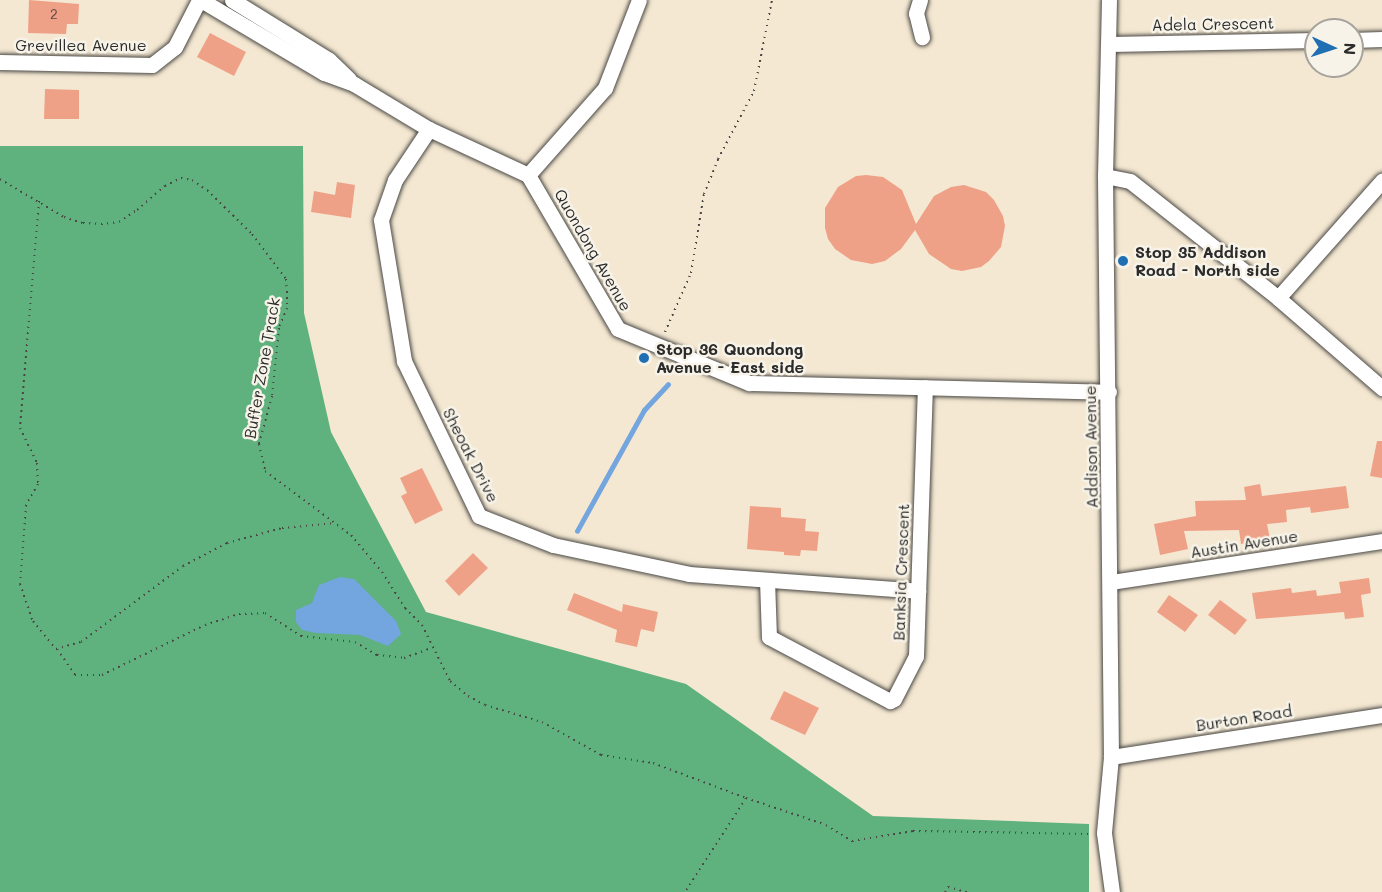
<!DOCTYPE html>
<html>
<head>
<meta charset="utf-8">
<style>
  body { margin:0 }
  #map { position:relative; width:1382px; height:892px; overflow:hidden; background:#f4e8d2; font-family:Mali,sans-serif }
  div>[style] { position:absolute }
  .forest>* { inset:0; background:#5fb17e }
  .water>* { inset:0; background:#73a5de }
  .stream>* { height:4.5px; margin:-2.25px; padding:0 2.25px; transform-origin:2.25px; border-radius:2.25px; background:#73a5de }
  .building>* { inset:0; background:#eea187 }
  .path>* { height:2px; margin-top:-1px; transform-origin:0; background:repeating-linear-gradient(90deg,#494744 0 1.5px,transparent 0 6px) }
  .roads { filter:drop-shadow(0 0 2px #494744) drop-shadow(0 0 2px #494744) }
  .minor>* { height:15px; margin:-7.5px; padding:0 7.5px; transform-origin:7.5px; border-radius:7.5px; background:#fff }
  .dots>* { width:16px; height:16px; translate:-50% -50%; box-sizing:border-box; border:3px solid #f7f3e8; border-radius:50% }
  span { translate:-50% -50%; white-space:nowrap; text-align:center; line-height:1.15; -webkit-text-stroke:5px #f7f3e8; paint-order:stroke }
  .number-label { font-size:14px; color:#5c4842 }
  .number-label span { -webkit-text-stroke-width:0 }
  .street-label { font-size:16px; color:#2b2b2b }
  .poi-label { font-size:16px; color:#2b2b2b; font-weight:700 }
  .left { translate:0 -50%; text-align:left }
  .north { position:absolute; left:1304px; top:18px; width:60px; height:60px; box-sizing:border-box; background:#f7f3e8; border:2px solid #a5a39c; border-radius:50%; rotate:93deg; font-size:16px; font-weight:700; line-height:24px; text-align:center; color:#2b2b2b }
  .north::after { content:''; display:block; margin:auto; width:21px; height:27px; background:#1f6fb2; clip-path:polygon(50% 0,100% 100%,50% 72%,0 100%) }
</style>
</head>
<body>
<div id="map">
  <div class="forest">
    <div style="clip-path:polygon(0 146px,303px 146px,304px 313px,331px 432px,426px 612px,686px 684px,873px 816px,1089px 824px,1089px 892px,0 892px)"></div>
  </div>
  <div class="water">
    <div style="clip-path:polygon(340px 577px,354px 579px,396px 621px,401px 634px,388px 646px,360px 635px,316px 633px,302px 630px,296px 622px,296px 610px,312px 603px,319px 585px)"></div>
  </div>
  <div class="stream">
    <div style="left:577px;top:531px;width:138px;rotate:-61deg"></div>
    <div style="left:644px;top:410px;width:35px;rotate:-47deg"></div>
  </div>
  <div class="building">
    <div style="clip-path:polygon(29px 0,79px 4px,78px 24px,67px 24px,66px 34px,28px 33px)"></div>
    <div style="clip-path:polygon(210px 33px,246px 52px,234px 76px,197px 57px)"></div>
    <div style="clip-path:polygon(45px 89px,79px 90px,79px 119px,44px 119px)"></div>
    <div style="clip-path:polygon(866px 175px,883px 177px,902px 190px,916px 224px,934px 196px,951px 187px,964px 185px,986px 192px,994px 200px,1003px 216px,1005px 226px,1001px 247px,989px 261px,981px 267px,962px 271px,951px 269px,929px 254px,915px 230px,901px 249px,885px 261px,872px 264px,851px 260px,835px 249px,828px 239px,825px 228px,825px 208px,838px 187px,856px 176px)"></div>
    <div style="clip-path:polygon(337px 182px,355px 185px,351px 218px,311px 212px,314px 191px,335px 195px)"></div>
    <div style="clip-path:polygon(1377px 441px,1382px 441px,1382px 478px,1370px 476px)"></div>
    <div style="clip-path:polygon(422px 468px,443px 510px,415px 524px,401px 496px,407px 493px,400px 478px)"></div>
    <div style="clip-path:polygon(1260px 484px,1262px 496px,1346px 486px,1349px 508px,1311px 513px,1310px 507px,1286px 510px,1287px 522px,1267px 524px,1270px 539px,1241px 544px,1239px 530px,1184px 531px,1188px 549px,1160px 555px,1154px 524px,1196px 516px,1195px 501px,1246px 500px,1244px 487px)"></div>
    <div style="clip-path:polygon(750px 506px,781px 508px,781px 517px,806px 519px,805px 531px,819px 532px,817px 551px,801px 550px,800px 556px,784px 555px,784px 552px,747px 549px)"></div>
    <div style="clip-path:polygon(473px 553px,488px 568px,459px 596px,445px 581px)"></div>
    <div style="clip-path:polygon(1369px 578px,1371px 593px,1361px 595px,1364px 617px,1345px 619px,1344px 612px,1256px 619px,1252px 593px,1291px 588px,1292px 593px,1316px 590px,1317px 596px,1341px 593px,1339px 582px)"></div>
    <div style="clip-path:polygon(574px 593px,622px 612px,623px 604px,658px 612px,654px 632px,641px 629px,637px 647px,615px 642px,617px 630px,567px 610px)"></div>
    <div style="clip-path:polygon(1169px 595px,1198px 615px,1185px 632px,1157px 612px)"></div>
    <div style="clip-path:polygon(1220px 600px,1247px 620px,1235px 635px,1208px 615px)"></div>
    <div style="clip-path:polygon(784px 691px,819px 708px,805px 735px,770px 719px)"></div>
  </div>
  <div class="path">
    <div style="left:0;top:179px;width:74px;rotate:30.7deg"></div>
    <div style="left:64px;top:217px;width:20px;rotate:18deg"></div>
    <div style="left:83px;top:223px;width:18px;rotate:3deg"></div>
    <div style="left:101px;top:224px;width:18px;rotate:-6deg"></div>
    <div style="left:119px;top:222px;width:22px;rotate:-34deg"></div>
    <div style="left:137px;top:210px;width:37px;rotate:-41deg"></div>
    <div style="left:165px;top:186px;width:18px;rotate:-27deg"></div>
    <div style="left:181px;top:178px;width:11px;rotate:10deg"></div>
    <div style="left:192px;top:180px;width:18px;rotate:34deg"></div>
    <div style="left:207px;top:190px;width:63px;rotate:44.4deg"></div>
    <div style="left:252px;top:234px;width:56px;rotate:52.9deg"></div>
    <div style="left:286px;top:279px;width:12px;rotate:85deg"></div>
    <div style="left:287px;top:291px;width:17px;rotate:90deg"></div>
    <div style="left:287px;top:308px;width:22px;rotate:112deg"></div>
    <div style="left:279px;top:328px;width:68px;rotate:95.9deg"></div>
    <div style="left:272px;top:396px;width:50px;rotate:105.2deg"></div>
    <div style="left:259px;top:444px;width:28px;rotate:77deg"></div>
    <div style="left:265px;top:471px;width:107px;rotate:36.7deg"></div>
    <div style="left:351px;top:535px;width:48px;rotate:50deg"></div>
    <div style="left:382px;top:572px;width:43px;rotate:57.4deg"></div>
    <div style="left:405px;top:608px;width:24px;rotate:45deg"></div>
    <div style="left:422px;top:625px;width:63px;rotate:63.4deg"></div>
    <div style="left:450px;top:681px;width:23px;rotate:40deg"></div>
    <div style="left:468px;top:696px;width:19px;rotate:28deg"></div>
    <div style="left:485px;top:705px;width:59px;rotate:16.6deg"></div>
    <div style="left:542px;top:722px;width:68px;rotate:29.2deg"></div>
    <div style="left:601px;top:755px;width:53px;rotate:8.7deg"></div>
    <div style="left:653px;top:763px;width:99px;rotate:20.6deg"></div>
    <div style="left:746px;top:798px;width:112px;rotate:123deg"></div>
    <div style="left:39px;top:201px;width:228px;rotate:94.8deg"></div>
    <div style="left:20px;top:428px;width:39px;rotate:64deg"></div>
    <div style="left:37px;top:463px;width:21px;rotate:87deg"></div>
    <div style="left:38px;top:484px;width:24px;rotate:120deg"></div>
    <div style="left:26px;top:505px;width:79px;rotate:94.3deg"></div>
    <div style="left:20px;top:584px;width:39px;rotate:71deg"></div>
    <div style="left:33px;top:621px;width:36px;rotate:51deg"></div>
    <div style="left:56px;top:649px;width:26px;rotate:-16deg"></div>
    <div style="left:81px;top:642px;width:127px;rotate:-36.7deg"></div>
    <div style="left:183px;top:566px;width:50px;rotate:-27.6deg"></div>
    <div style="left:227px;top:543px;width:57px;rotate:-15.3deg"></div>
    <div style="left:282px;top:528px;width:54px;rotate:-5.3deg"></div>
    <div style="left:665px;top:332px;width:64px;rotate:-66.2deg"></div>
    <div style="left:691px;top:273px;width:80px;rotate:-80.7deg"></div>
    <div style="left:704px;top:194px;width:38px;rotate:-68deg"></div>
    <div style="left:718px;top:159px;width:77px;rotate:-62.1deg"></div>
    <div style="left:754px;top:91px;width:93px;rotate:-78.8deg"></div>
    <div style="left:57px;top:649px;width:32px;rotate:55deg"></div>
    <div style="left:75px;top:675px;width:27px"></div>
    <div style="left:102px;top:675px;width:114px;rotate:-25.9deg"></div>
    <div style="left:205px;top:625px;width:36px;rotate:-18deg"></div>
    <div style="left:239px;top:614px;width:26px;rotate:-2deg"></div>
    <div style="left:265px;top:613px;width:43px;rotate:32.6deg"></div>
    <div style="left:301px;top:636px;width:54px;rotate:6.3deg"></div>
    <div style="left:355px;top:642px;width:26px;rotate:31deg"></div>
    <div style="left:377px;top:655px;width:27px;rotate:6deg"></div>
    <div style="left:404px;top:658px;width:30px;rotate:-20deg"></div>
    <div style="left:746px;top:798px;width:84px;rotate:18.6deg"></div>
    <div style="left:826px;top:825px;width:31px;rotate:32deg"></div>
    <div style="left:852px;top:841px;width:62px;rotate:-9.3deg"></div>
    <div style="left:913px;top:831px;width:178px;rotate:1deg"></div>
    <div style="left:945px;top:892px;width:6px;rotate:-59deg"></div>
    <div style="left:948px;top:887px;width:20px;rotate:15deg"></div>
  </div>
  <div class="roads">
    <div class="minor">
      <div style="left:201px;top:0;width:143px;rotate:30.7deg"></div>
      <div style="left:324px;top:73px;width:32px;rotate:20deg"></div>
      <div style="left:354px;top:84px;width:87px;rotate:31deg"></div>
      <div style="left:429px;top:129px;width:109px;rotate:24.9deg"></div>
      <div style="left:528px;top:175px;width:178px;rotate:59.7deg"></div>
      <div style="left:618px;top:329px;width:142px;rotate:22.4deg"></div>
      <div style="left:749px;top:383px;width:360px;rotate:1.4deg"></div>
      <div style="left:232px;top:0;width:114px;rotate:31.7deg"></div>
      <div style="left:329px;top:60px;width:28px;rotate:44deg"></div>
      <div style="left:920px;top:0;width:14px;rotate:107deg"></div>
      <div style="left:916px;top:13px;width:25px;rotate:76deg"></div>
      <div style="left:1109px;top:0;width:176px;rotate:91.3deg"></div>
      <div style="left:1105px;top:176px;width:581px;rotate:89.41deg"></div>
      <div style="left:1111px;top:757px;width:76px;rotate:95.3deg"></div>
      <div style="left:1104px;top:833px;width:60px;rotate:82.3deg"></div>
      <div style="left:1352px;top:40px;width:30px;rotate:-2deg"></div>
      <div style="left:1110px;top:44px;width:206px;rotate:-1.1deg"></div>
      <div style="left:0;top:62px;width:152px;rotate:1.1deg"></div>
      <div style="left:152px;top:65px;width:29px;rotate:-38deg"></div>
      <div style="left:175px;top:47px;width:53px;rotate:-62.9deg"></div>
      <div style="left:429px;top:129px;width:61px;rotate:123.7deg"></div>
      <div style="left:395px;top:180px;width:42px;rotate:109.3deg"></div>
      <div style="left:381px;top:220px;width:143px;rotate:80.7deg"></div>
      <div style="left:404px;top:361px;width:172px;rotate:64.2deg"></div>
      <div style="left:479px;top:516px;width:79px;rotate:21.4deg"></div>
      <div style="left:553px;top:545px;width:139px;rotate:12deg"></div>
      <div style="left:689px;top:574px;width:230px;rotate:4.2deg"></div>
      <div style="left:528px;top:175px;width:116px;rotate:-48.5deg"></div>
      <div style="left:605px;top:88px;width:94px;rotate:-68.9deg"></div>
      <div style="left:1105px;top:176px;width:25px;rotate:11deg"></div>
      <div style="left:1130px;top:181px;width:189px;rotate:38.3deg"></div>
      <div style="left:1278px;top:298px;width:138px;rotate:40.9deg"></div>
      <div style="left:1278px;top:298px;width:157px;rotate:-48.4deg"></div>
      <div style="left:767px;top:580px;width:57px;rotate:88deg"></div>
      <div style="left:769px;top:637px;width:137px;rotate:27.9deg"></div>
      <div style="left:890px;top:701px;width:4px;rotate:-27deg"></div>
      <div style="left:894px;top:699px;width:48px;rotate:-62.9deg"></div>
      <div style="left:916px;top:656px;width:269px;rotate:-88.1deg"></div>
      <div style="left:1111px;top:582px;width:274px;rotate:-8.6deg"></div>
      <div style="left:1111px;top:757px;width:274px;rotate:-8.8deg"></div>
    </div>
  </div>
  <div class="dots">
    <div style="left:1123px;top:261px;background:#1f6fb2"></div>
    <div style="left:644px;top:358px;background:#1f6fb2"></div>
  </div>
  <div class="number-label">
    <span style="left:54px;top:14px">2</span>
  </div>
  <div class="street-label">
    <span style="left:1213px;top:24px;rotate:-1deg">Adela Crescent</span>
    <span style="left:81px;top:45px">Grevillea Avenue</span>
    <span style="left:593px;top:250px;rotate:60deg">Quondong Avenue</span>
    <span style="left:262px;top:368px;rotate:-80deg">Buffer Zone Track</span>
    <span style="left:1091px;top:447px;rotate:-91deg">Addison Avenue</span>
    <span style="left:471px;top:455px;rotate:63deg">Sheoak Drive</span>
    <span style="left:1244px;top:544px;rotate:-9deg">Austin Avenue</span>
    <span style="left:901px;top:572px;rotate:-88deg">Banksia Crescent</span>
    <span style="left:1244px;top:718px;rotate:-9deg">Burton Road</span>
  </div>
  <div class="poi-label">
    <span class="left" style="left:1135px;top:261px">Stop 35 Addison<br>Road - North side</span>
    <span class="left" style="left:656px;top:358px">Stop 36 Quondong<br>Avenue - East side</span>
  </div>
  <div class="north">N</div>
</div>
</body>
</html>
